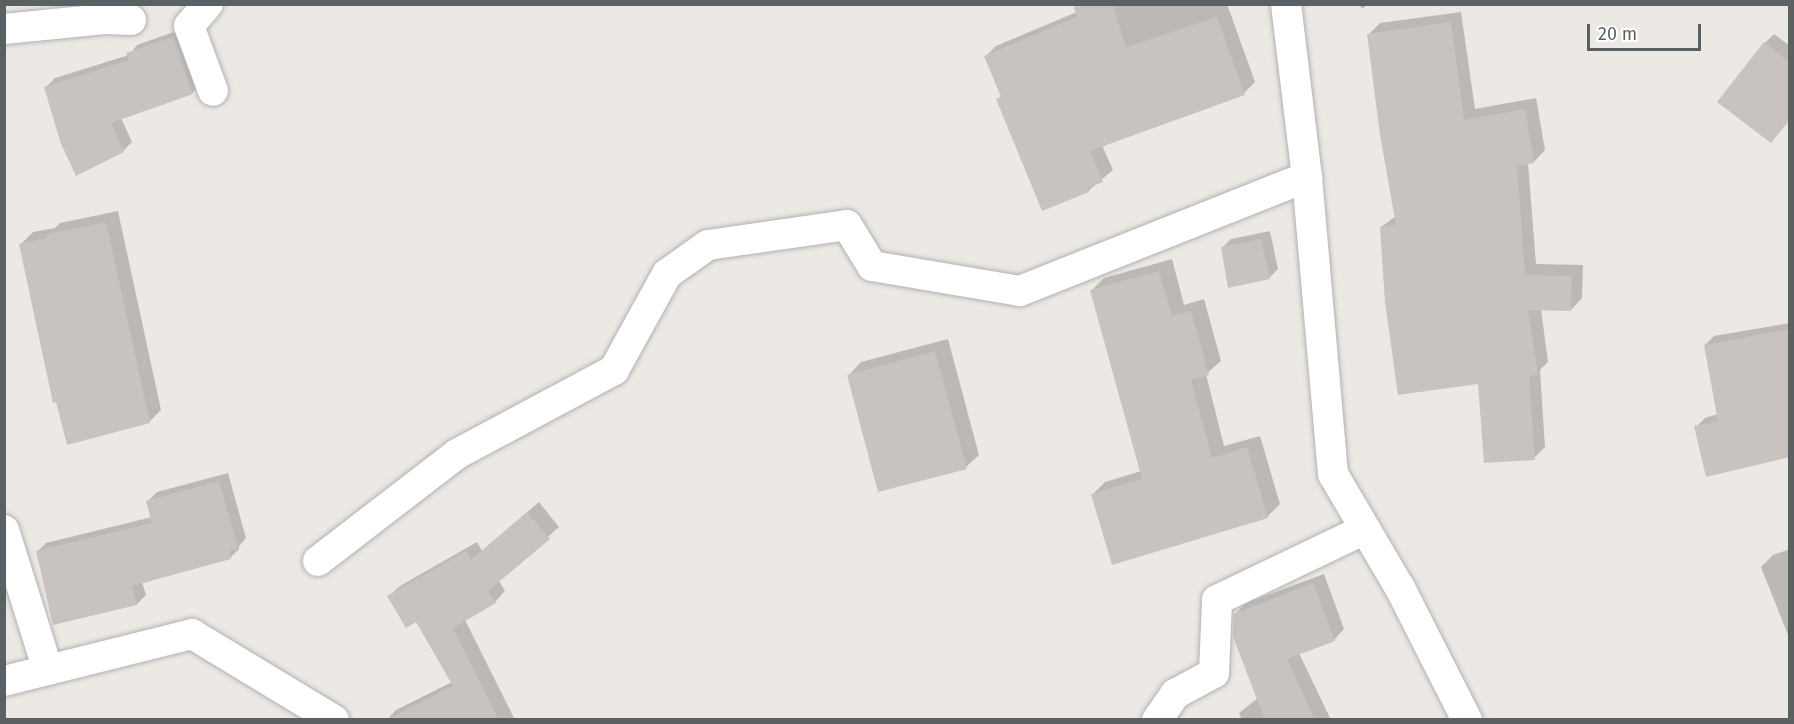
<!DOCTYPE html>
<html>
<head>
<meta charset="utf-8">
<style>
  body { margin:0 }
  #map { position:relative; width:1794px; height:724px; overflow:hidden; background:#ece8e3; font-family:"Fira Sans",sans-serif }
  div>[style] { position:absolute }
  .shadow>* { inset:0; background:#0003 }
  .building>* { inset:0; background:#c8c3c0 }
  .roads { filter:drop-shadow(0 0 2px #afb2b4) drop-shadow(0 0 2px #afb2b4) }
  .street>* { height:30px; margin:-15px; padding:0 15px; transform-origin:15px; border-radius:15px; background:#fff }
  span { translate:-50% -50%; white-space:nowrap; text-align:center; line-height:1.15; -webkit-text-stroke:4.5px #fff; paint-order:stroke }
  .frame { position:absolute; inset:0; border:6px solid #5b6062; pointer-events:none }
  .scale { position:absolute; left:1587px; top:24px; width:114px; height:27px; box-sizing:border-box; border:3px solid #5b6062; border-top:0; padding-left:8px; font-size:18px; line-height:21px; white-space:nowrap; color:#5b6062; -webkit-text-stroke:4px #fff; paint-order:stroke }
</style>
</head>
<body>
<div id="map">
  <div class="shadow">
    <div style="clip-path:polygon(1075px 4px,1227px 4px,1255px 82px,1244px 93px,1102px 145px,1113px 170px,1088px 191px,998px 99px,1002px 95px,985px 57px,996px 46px,1077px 12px)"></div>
    <div style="clip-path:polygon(1359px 4px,1368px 4px,1362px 9px)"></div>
    <div style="clip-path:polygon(1461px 12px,1475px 109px,1536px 98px,1545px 150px,1534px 162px,1528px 163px,1536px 264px,1583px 265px,1582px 298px,1571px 310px,1541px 309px,1548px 362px,1540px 370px,1545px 447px,1534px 458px,1480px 382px,1381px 227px,1396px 216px,1369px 34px,1380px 23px)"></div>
    <div style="clip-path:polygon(182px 29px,201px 83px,193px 92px,121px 118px,132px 142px,123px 151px,46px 87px,55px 78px,129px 55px,137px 45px)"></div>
    <div style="clip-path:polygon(1774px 34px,1790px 46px,1790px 120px,1771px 141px,1765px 43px)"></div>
    <div style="clip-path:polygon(118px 211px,161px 410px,149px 422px,21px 244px,33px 232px,55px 228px,60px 223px)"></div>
    <div style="clip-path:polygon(1270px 231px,1278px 269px,1269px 278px,1222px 248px,1231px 239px)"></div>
    <div style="clip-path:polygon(1172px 259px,1184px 305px,1204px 299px,1221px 361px,1206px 374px,1224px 446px,1260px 436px,1280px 504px,1267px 517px,1092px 495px,1105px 482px,1141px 471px,1092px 290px,1104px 278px)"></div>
    <div style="clip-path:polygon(1790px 323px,1790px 456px,1696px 427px,1705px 418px,1718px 414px,1705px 345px,1714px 336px)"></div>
    <div style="clip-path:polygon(948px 339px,979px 455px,966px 467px,849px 375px,861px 362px)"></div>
    <div style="clip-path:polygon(228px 473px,246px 538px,239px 546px,239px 549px,230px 558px,142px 582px,146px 595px,137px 604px,37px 552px,46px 543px,152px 517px,148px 501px,157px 492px)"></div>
    <div style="clip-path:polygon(539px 502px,559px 527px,499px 581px,505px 591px,495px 602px,465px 620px,515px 720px,387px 720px,396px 710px,452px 682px,416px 620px,389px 596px,400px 586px,477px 542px,482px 551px)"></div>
    <div style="clip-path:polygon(1790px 549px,1790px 640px,1761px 567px,1773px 555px)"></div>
    <div style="clip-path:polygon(1324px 574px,1344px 629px,1334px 640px,1299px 653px,1331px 720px,1242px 720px,1239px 713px,1258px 698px,1235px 614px,1246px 603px)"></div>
  </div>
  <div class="building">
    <div style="clip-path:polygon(1073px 4px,1113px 4px,1126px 47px,1217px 17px,1245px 95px,1090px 151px,1103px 182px,1087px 188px,1089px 192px,1042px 211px,996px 99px,1001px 97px,984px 56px,1077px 17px)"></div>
    <div style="clip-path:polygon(1451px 22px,1464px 120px,1525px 109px,1534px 163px,1517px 166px,1525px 275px,1572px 276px,1571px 311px,1528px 310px,1538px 375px,1529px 376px,1535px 460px,1484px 463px,1478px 384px,1398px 395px,1385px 302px,1380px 227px,1396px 225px,1380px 135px,1367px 34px)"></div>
    <div style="clip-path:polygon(173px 37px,193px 94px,111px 123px,124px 152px,76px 176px,61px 144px,44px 87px,129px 60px,126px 53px)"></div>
    <div style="clip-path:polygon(1764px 42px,1790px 62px,1790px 119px,1771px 143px,1717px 102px)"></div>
    <div style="clip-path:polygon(106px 222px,150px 423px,67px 445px,56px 402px,53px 403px,19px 244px,47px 238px,46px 234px)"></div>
    <div style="clip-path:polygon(1261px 239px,1270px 279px,1228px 288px,1221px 247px)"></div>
    <div style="clip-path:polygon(1159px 271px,1172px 316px,1191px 311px,1209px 375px,1191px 380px,1212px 458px,1247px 447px,1268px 518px,1112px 565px,1091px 494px,1142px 479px,1090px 290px)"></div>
    <div style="clip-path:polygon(1790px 329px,1790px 457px,1706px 477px,1694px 426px,1718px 421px,1704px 345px)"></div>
    <div style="clip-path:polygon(935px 351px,967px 469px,878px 492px,847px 375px)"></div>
    <div style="clip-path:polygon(219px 481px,238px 549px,229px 551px,231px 559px,132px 586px,137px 605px,53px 625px,36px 551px,152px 523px,146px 501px)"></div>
    <div style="clip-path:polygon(527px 512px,550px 539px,488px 591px,496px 603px,453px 628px,499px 720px,386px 720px,453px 686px,416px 622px,406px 628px,387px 596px,466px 551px,471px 560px)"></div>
    <div style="clip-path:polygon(1313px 583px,1335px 641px,1287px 659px,1315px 720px,1265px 720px,1233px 637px,1234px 614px)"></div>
  </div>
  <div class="roads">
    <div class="street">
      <div style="left:208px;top:4px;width:29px;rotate:131deg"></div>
      <div style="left:189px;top:26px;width:69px;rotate:69.7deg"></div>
      <div style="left:1286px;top:4px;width:174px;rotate:83.1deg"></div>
      <div style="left:4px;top:29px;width:101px;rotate:-5.7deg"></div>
      <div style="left:105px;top:19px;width:26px;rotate:2deg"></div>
      <div style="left:4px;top:530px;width:147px;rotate:72.6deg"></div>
      <div style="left:318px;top:561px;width:175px;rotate:-37.6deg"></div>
      <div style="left:457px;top:454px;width:178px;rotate:-28.1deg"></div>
      <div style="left:614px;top:370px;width:110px;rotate:-61.1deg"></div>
      <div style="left:667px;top:274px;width:50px;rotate:-35.3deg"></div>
      <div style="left:708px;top:245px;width:140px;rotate:-8.2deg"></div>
      <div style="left:847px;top:225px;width:48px;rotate:58.6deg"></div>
      <div style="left:872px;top:266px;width:150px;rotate:9.6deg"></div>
      <div style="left:1020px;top:291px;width:309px;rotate:-21.7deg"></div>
      <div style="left:1307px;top:177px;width:298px;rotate:85deg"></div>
      <div style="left:1333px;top:474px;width:132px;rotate:59.6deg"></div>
      <div style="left:1400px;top:588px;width:148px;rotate:63.1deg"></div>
      <div style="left:4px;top:681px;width:194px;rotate:-14deg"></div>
      <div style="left:192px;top:634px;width:166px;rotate:31.2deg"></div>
      <div style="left:1157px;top:720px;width:32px;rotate:-55deg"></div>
      <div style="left:1175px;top:694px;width:44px;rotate:-28.3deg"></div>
      <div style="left:1214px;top:673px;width:73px;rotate:-87.6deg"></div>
      <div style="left:1217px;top:600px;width:164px;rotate:-25.6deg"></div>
    </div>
  </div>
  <div class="frame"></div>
  <div class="scale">20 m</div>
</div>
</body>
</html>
